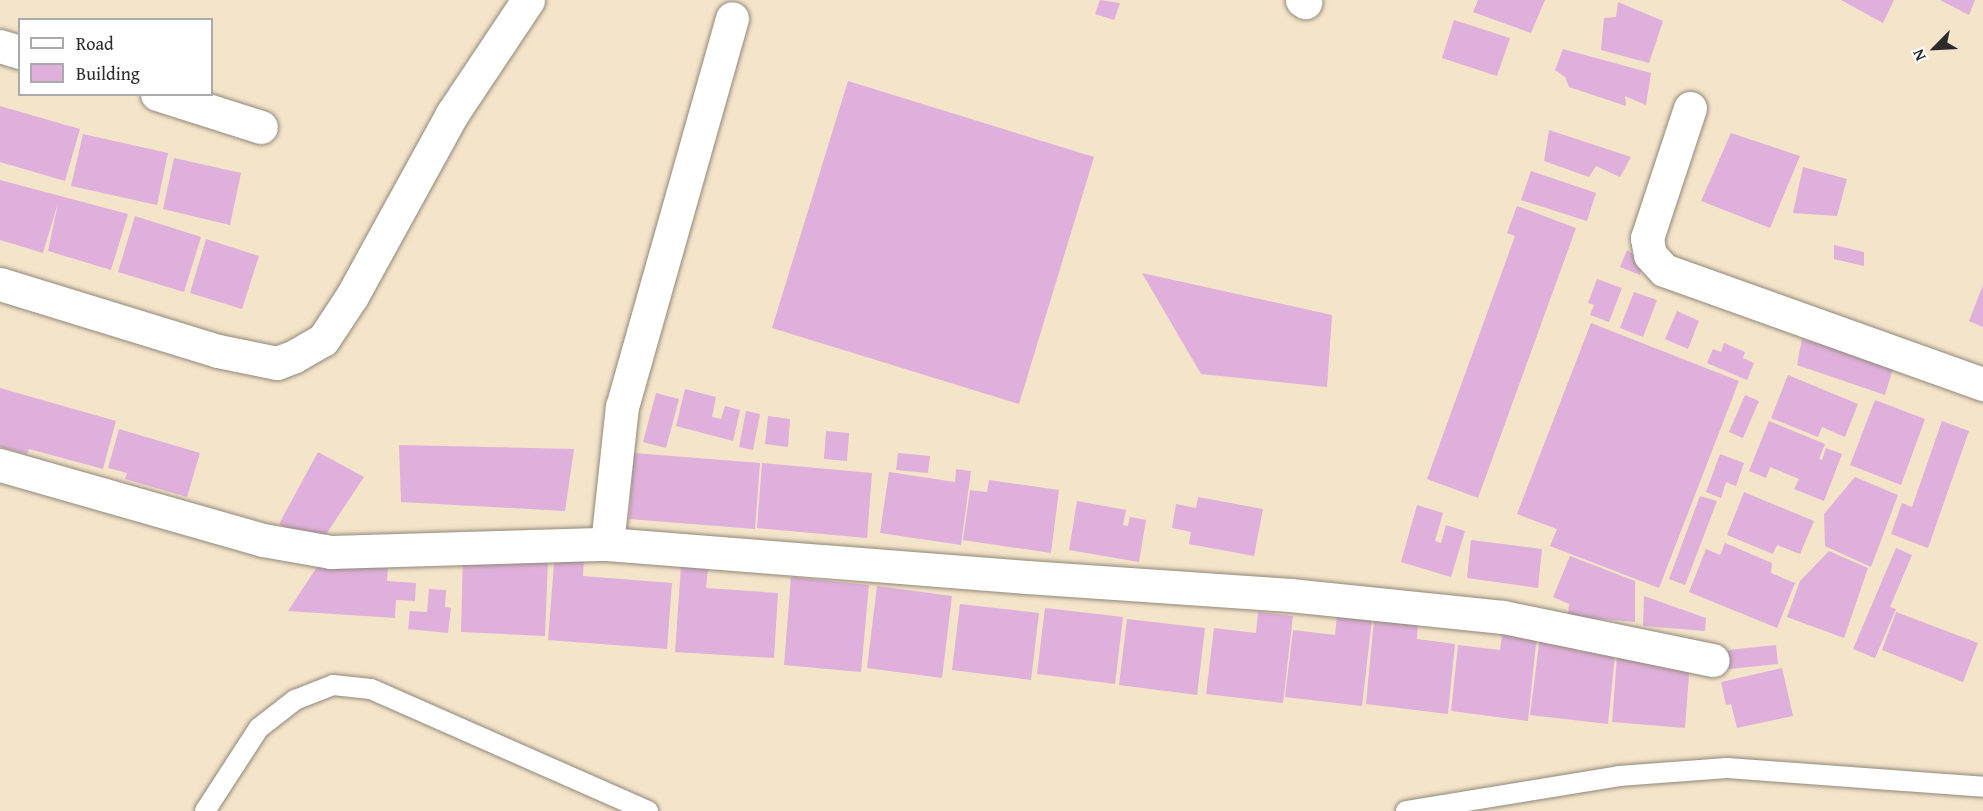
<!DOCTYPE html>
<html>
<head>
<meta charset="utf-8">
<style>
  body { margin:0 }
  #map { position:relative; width:1983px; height:811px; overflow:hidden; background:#f4e4ca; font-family:"Gentium Book Plus",serif }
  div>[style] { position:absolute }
  .building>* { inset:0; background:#dfb0db }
  .roads { filter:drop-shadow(0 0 2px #90887a) drop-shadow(0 0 2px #90887a) }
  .service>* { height:20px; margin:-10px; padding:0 10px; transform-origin:10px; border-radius:10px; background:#fff }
  .minor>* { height:33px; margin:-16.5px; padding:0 16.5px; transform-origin:16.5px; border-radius:16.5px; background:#fff }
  span { translate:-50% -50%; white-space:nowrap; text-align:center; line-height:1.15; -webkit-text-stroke:6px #fff; paint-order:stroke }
  .legend { position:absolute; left:18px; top:18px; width:195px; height:78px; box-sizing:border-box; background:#fff; border:2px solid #aaa; margin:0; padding:8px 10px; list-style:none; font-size:18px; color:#2b2b2b }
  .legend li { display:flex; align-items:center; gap:12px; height:30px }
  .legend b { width:30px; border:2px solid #aaa }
  .north { position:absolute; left:1905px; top:18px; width:60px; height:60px; -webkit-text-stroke:4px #fff; paint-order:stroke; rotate:246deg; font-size:16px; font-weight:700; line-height:24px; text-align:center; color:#2b2b2b }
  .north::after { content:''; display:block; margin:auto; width:21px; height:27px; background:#2b2b2b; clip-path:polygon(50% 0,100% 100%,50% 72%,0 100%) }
</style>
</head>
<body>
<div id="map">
  <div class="building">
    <div style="clip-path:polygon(1100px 0,1120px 3px,1114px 20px,1095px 14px)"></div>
    <div style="clip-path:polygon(1478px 0,1545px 0,1531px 33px,1473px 12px)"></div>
    <div style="clip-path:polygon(1841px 0,1894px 0,1883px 23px)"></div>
    <div style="clip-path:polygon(1940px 0,1975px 0,1969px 15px)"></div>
    <div style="clip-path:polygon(1618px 2px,1663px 21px,1649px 63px,1601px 50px,1604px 18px,1616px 17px)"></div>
    <div style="clip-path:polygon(1454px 20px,1510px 38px,1497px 76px,1442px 58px)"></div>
    <div style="clip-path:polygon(1563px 49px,1651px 73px,1646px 105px,1625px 96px,1626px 106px,1569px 87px,1565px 77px,1555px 70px)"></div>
    <div style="clip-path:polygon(848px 81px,1094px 157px,1019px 404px,772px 328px)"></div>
    <div style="clip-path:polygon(0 106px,80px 129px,65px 181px,0 162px)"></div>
    <div style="clip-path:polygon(1549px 130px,1631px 157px,1620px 177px,1596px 166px,1589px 177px,1544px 161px)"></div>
    <div style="clip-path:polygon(1731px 133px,1800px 156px,1770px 228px,1701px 201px)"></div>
    <div style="clip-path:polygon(83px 134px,168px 153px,157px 205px,71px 186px)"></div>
    <div style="clip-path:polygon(174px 158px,241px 173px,230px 225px,163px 209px)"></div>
    <div style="clip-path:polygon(1803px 167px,1847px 179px,1837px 216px,1793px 213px)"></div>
    <div style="clip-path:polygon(1531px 171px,1596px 193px,1587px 221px,1521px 200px)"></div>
    <div style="clip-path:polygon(0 180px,128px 214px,111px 270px,48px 251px,58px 203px,43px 253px,0 240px)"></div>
    <div style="clip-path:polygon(1517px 206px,1576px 228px,1478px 498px,1427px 479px,1515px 236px,1507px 233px)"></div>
    <div style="clip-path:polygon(135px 216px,201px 237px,184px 292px,118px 272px)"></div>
    <div style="clip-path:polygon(206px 239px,259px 256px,242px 309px,190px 293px)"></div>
    <div style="clip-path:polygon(1834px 245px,1864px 252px,1864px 266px,1834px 259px)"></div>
    <div style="clip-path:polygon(1627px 250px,1643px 261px,1640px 275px,1620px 267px)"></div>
    <div style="clip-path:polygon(1142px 273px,1332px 315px,1327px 387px,1201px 374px)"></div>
    <div style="clip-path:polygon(1597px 279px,1622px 288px,1609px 322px,1590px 315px,1594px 305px,1588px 303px)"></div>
    <div style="clip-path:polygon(1983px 285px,1983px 327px,1969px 321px)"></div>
    <div style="clip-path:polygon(1634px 292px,1657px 300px,1643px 337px,1620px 328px)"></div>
    <div style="clip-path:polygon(1677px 311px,1699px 321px,1688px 349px,1665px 339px)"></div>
    <div style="clip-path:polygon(1591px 323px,1739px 381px,1659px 588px,1550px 546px,1557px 529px,1517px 514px)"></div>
    <div style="clip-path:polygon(1802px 339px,1894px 365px,1885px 395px,1797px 365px)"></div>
    <div style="clip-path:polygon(1724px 343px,1745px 352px,1743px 358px,1754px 363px,1747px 380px,1707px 363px,1713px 349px,1721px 352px)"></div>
    <div style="clip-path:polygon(1788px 375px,1858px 404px,1845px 437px,1822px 427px,1818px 437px,1771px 418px)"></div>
    <div style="clip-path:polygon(0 388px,116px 421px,103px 469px,29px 449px,27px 454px,0 447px)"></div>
    <div style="clip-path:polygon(685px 389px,716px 397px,712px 417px,721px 419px,725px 406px,740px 410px,733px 441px,676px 426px)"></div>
    <div style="clip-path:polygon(656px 393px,679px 399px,666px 448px,643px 442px)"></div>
    <div style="clip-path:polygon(1745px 395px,1759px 401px,1743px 438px,1729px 432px)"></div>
    <div style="clip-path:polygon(1875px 400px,1925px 419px,1901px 485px,1850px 465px)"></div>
    <div style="clip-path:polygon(746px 411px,760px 414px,753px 450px,739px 447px)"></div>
    <div style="clip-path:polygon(768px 416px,790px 419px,788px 447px,765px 444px)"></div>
    <div style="clip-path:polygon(1769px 421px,1825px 444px,1819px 459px,1822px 460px,1826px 448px,1842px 454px,1824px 501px,1794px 489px,1799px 479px,1770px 467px,1766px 478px,1749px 471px)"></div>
    <div style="clip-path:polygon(1942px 421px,1969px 431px,1928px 548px,1891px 534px,1902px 503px,1912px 507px)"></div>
    <div style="clip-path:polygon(119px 429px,200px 453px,187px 497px,125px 479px,127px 473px,108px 468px)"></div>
    <div style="clip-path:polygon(826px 431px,849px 433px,847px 461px,824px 459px)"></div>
    <div style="clip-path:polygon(399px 445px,574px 449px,565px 511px,401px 502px)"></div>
    <div style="clip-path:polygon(318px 452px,364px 477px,319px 545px,279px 524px)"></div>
    <div style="clip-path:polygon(634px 453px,760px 463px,755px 529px,629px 519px)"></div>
    <div style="clip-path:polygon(898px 453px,930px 456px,928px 473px,896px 470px)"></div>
    <div style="clip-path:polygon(1720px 454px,1744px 463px,1736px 486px,1726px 482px,1721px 498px,1706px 492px)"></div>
    <div style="clip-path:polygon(762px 463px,872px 473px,867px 538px,757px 528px)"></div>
    <div style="clip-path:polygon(956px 469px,971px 471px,961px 545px,880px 533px,889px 472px,955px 482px)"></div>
    <div style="clip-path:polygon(1855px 477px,1898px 495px,1871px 567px,1825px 546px,1824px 514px)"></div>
    <div style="clip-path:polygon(989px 480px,1059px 490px,1051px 553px,963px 540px,970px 490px,987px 492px)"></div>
    <div style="clip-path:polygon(1744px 492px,1814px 521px,1800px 554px,1777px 545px,1773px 554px,1727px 535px)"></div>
    <div style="clip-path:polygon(1700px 496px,1717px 501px,1685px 585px,1669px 579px)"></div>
    <div style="clip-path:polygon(1198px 497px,1263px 509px,1254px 556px,1189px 544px,1191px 532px,1172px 528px,1176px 504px,1196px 508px)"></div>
    <div style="clip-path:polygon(1077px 501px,1126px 510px,1123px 525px,1128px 526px,1130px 517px,1146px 520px,1139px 562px,1069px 550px)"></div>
    <div style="clip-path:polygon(1417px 505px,1443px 513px,1435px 541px,1441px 543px,1446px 525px,1465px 531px,1451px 577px,1401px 562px)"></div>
    <div style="clip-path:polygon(1471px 540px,1542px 549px,1538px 588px,1467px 578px)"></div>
    <div style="clip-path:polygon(1725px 543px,1772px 563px,1771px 573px,1795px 583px,1777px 628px,1689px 592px,1706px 549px,1720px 555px)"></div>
    <div style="clip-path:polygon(1896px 548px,1912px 555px,1890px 607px,1896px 609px,1875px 658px,1853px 649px)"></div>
    <div style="clip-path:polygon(555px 551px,584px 553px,583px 576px,672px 583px,667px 649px,548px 640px)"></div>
    <div style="clip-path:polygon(1829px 551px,1868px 568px,1844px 638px,1787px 617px,1800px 581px)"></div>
    <div style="clip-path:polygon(463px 553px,548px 557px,545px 636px,461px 632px)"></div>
    <div style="clip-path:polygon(1570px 556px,1635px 581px,1635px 622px,1568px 616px,1569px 604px,1553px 597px)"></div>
    <div style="clip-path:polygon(319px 564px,388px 568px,387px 581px,416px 583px,415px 601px,396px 600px,395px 618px,288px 611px)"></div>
    <div style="clip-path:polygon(681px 566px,708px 568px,706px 588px,778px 593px,774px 658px,675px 652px)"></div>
    <div style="clip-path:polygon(791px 577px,869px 585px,861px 672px,784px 665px)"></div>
    <div style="clip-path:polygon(877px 586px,952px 596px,942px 678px,867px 668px)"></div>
    <div style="clip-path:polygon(429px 589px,446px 590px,445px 607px,451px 608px,448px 633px,408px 629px,410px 611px,427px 612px)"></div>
    <div style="clip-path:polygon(1644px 596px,1706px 618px,1705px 631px,1643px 626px)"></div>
    <div style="clip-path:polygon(960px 604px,1039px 613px,1031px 680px,952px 670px)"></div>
    <div style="clip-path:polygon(1045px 608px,1123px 617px,1115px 684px,1037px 674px)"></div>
    <div style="clip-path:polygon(1258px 612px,1293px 616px,1283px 703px,1206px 694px,1214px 628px,1256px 633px)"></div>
    <div style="clip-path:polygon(1896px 612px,1978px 643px,1963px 682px,1882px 650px)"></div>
    <div style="clip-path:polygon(1337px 615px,1372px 619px,1362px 706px,1285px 697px,1293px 630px,1335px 635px)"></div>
    <div style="clip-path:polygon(1127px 619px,1205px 628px,1197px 695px,1119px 685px)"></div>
    <div style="clip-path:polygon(1374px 619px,1418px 624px,1417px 639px,1455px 644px,1448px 714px,1366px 704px)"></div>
    <div style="clip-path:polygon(1503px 629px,1537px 634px,1528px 721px,1451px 711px,1458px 645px,1500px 650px)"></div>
    <div style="clip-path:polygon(1540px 636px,1579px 639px,1577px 651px,1615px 655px,1608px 724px,1530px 715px)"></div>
    <div style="clip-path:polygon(1776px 645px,1778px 664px,1720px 670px,1718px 651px)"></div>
    <div style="clip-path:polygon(1617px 655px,1690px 661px,1685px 728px,1612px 722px)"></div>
    <div style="clip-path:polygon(1782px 668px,1793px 716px,1737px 728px,1731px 704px,1726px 705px,1721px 682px)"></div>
  </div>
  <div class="roads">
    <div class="service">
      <div style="left:205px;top:811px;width:99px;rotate:-57deg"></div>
      <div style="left:259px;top:728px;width:46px;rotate:-37.9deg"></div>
      <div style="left:295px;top:700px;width:41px;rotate:-21.5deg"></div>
      <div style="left:333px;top:685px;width:38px;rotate:6deg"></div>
      <div style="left:371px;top:689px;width:303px;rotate:23.8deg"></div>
      <div style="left:1406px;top:811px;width:216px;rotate:-9.3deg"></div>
      <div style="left:1619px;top:776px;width:108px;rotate:-4.2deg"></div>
      <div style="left:1727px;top:768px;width:257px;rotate:4.2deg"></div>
    </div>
    <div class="minor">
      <div style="left:1302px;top:0;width:4px;rotate:34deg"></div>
      <div style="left:0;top:46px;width:21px;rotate:17deg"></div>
      <div style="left:157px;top:94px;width:109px;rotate:17.6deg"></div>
      <div style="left:1690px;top:108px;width:137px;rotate:108.3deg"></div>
      <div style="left:1647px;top:238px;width:17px;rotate:80deg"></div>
      <div style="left:1650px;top:255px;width:21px;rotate:47deg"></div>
      <div style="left:1664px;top:270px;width:339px;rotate:19.7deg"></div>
      <div style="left:0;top:284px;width:228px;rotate:17.1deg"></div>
      <div style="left:218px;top:351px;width:60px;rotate:11.5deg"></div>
      <div style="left:277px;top:363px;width:17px;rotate:-21deg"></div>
      <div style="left:293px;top:357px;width:34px;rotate:-30deg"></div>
      <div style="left:323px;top:340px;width:53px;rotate:-56.6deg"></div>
      <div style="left:352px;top:296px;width:208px;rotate:-61.2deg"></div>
      <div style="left:452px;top:114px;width:137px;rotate:-56.3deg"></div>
      <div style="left:0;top:465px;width:273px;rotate:15.9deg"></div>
      <div style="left:263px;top:540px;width:69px;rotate:10deg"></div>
      <div style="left:331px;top:552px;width:276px;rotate:-1.7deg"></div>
      <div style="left:607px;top:544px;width:421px;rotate:4.5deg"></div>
      <div style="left:1027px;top:577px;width:264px;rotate:3.9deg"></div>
      <div style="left:1290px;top:595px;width:214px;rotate:5.9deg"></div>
      <div style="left:1503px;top:617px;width:214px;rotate:11.6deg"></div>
      <div style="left:607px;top:544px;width:138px;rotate:-83.8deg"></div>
      <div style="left:622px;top:407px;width:404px;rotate:-74.2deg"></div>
    </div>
  </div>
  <ul class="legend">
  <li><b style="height:8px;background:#fff"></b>Road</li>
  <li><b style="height:16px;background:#dfb0db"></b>Building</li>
  </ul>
  <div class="north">N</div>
</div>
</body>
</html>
